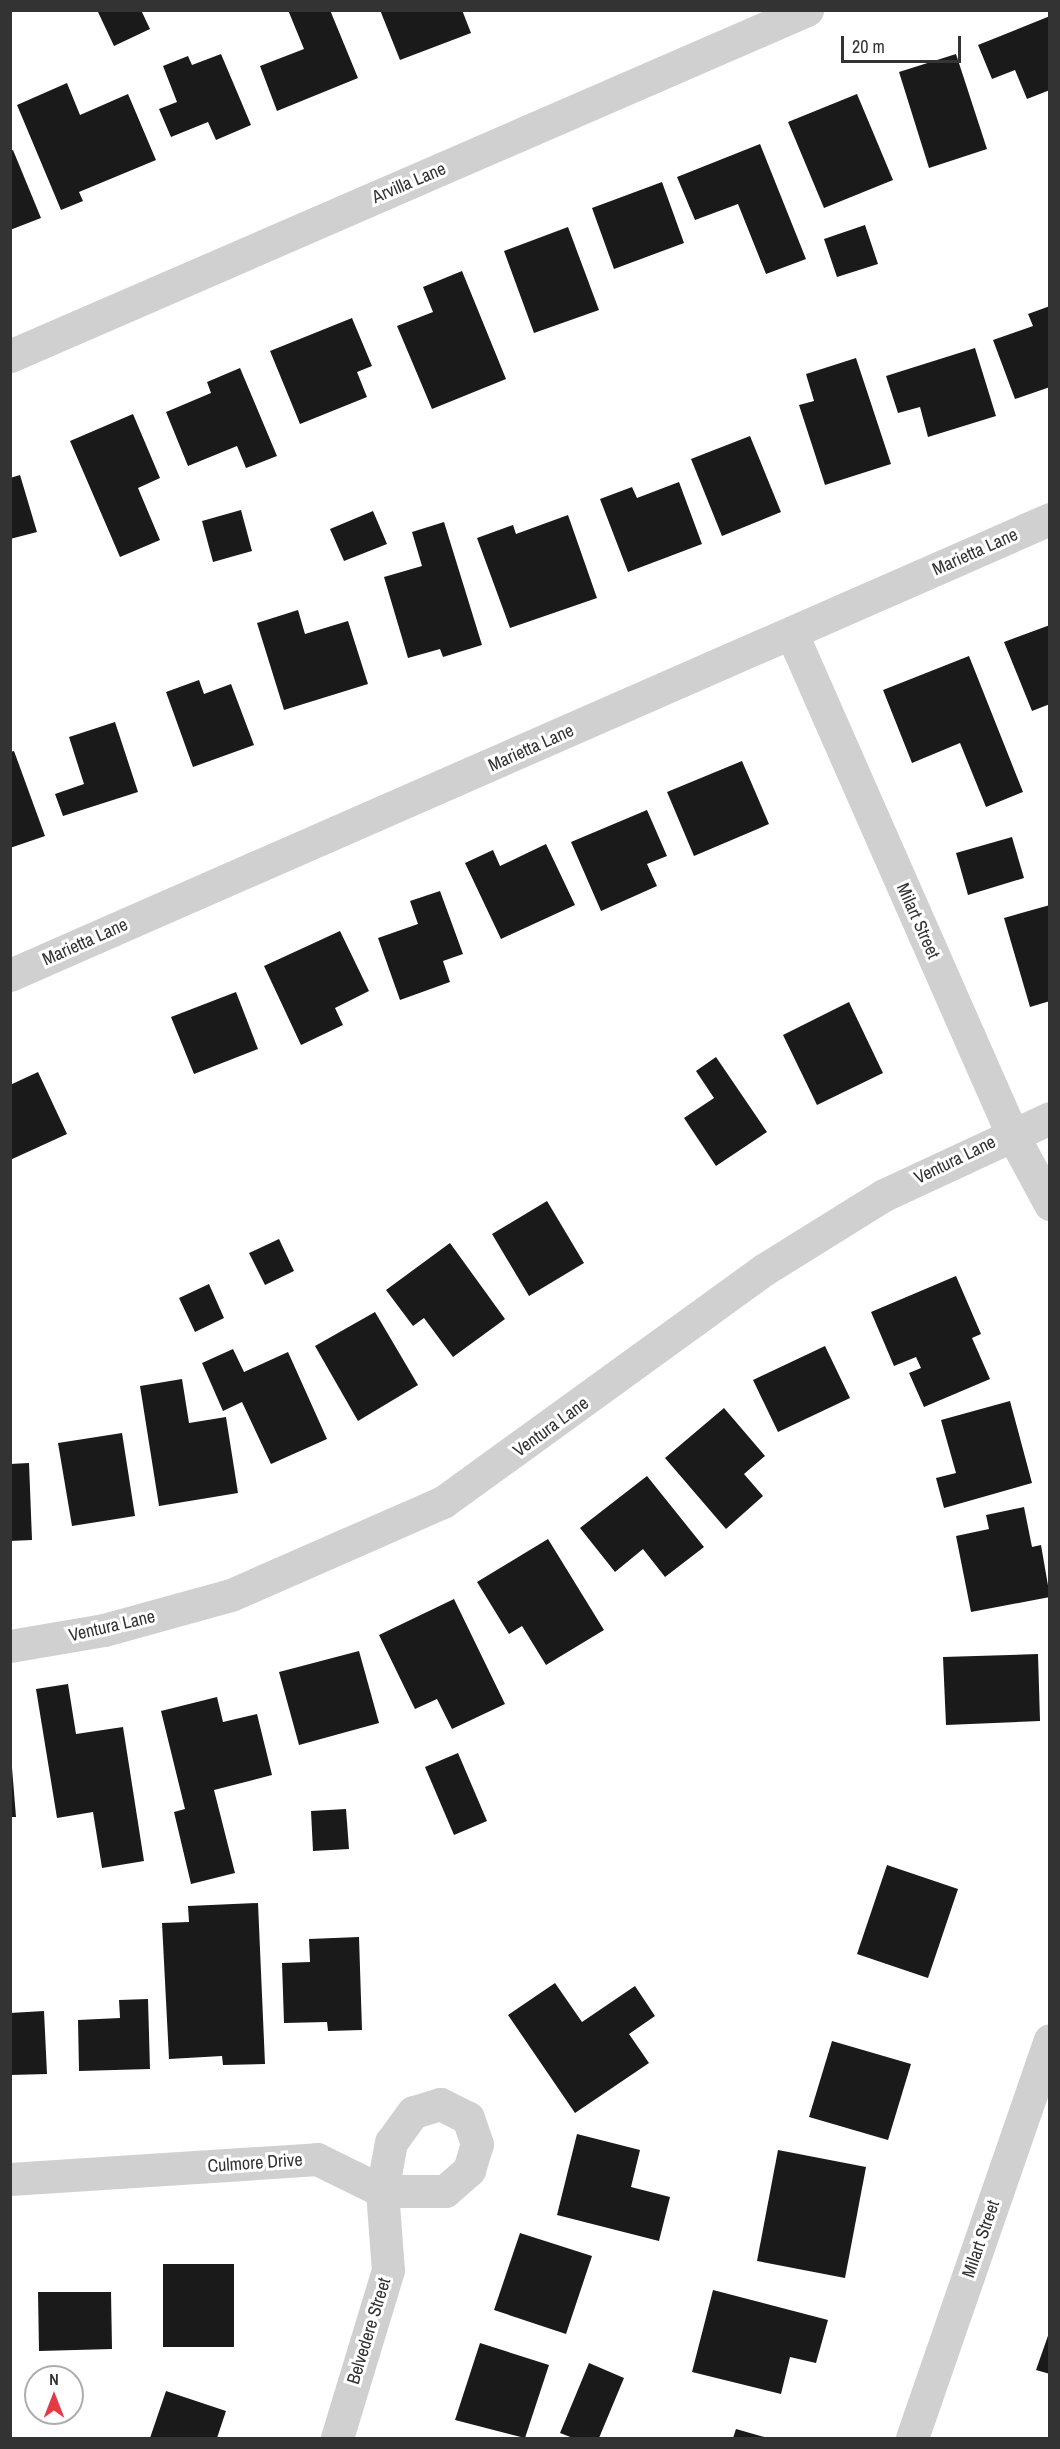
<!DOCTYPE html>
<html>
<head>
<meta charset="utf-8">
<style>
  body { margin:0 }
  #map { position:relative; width:1060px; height:2449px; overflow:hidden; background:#fff; font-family:"Archivo Narrow",sans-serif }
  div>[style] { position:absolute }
  .building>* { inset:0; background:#1a1a1a }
  .minor>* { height:33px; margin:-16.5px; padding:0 16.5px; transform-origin:16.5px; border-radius:16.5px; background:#d0d0d0 }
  span { translate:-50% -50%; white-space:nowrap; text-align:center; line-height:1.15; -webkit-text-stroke:6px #fff; paint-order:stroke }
  .street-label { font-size:18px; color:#333 }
  .frame { position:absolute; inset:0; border:12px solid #333; pointer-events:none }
  .north { position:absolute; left:24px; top:2365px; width:60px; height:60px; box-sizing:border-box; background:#fff; border:2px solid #adadad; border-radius:50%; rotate:0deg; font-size:16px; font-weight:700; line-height:24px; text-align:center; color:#333 }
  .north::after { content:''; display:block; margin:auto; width:21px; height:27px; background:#e63946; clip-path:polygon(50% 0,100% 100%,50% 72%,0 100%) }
  .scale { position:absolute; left:841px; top:36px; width:120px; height:27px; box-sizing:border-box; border:3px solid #333; border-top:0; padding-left:8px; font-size:18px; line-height:21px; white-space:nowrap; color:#333; -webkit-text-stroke:4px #fff; paint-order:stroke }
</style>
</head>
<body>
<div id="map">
  <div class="building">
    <div style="clip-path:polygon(141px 10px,150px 29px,114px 46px,98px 12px)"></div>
    <div style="clip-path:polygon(288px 10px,330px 10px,358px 78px,277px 111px,260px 66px,304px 49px)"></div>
    <div style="clip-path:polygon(380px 10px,462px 10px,471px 33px,400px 60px)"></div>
    <div style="clip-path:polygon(1050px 16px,1050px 90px,1027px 99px,1015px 70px,992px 79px,978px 45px)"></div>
    <div style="clip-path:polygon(221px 54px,251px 125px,216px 140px,208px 122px,171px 137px,159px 109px,177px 102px,163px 66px,188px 56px,192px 65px)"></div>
    <div style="clip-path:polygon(956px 54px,987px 149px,929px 168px,899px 72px)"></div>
    <div style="clip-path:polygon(67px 83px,80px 115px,128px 94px,156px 160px,79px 192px,83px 201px,61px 210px,17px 105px)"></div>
    <div style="clip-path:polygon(857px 94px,893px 180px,824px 208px,788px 122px)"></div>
    <div style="clip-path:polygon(760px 144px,806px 259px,766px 274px,738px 204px,695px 220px,677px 177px)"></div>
    <div style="clip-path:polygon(13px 150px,41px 218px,10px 230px,10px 151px)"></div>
    <div style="clip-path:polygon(662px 182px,684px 243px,614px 269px,592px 208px)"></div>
    <div style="clip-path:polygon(865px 225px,878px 264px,837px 277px,824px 239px)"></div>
    <div style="clip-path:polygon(568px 227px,599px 310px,534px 333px,504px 251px)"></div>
    <div style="clip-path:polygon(462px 271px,506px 379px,432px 409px,397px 326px,433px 312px,423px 287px)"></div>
    <div style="clip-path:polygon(1050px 306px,1050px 387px,1015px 399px,993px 340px,1033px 326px,1028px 314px)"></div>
    <div style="clip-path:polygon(352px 318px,372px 366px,357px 372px,367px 397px,300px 424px,270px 351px)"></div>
    <div style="clip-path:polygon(975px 348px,996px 416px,928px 437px,920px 407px,898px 413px,886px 376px)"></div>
    <div style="clip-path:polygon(856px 358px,891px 464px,825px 485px,799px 405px,814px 401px,806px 374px)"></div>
    <div style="clip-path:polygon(240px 368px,277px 456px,246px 468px,237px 446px,188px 466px,166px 412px,211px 393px,207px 382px)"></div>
    <div style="clip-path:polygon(133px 414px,160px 478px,138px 488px,160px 540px,120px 557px,70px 441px)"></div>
    <div style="clip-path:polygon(750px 436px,781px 512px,722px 536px,691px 459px)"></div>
    <div style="clip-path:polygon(20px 475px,37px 532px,10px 539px,10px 478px)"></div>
    <div style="clip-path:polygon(679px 482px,702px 544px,628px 572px,600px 499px,632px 487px,637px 498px)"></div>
    <div style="clip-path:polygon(241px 510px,252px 551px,213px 562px,202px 521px)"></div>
    <div style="clip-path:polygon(373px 511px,387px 544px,344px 561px,330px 529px)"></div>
    <div style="clip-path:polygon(568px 515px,597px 598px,510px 628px,477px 538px,513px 525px,516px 534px)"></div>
    <div style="clip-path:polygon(444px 522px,482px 645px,443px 657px,440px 649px,408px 658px,384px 577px,422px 566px,412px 532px)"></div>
    <div style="clip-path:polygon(298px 610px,305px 634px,348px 621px,368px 684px,284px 710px,257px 623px)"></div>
    <div style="clip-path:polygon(1050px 625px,1050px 704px,1032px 711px,1004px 642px)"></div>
    <div style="clip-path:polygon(969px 656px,1023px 792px,986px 807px,960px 743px,912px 763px,883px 690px)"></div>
    <div style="clip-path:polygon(199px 680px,204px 694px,231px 684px,254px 745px,193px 767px,166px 692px)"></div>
    <div style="clip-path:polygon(115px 722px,138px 792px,63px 816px,55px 794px,84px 784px,69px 737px)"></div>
    <div style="clip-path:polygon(14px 751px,45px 836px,10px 848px,10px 752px)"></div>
    <div style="clip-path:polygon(742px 761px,769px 824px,694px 856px,667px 792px)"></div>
    <div style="clip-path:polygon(647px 810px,667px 856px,647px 864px,657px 886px,601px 911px,571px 842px)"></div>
    <div style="clip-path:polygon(1012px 837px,1024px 878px,968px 895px,956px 853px)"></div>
    <div style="clip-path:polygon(546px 844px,575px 905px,501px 939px,465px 863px,493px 850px,500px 866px)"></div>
    <div style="clip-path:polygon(440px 891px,463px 954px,443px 961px,450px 982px,400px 1000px,378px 938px,418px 924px,410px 901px)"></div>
    <div style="clip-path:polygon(1050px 905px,1050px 1001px,1030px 1007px,1004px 918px)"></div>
    <div style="clip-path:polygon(340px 931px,369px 991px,335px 1008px,343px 1025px,301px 1045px,264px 966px)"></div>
    <div style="clip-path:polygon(236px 992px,258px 1049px,194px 1074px,171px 1017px)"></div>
    <div style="clip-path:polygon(849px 1002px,883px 1073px,817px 1105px,783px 1035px)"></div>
    <div style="clip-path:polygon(716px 1057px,767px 1132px,716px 1166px,684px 1118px,714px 1098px,696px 1071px)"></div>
    <div style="clip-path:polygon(38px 1072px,67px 1134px,10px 1160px,10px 1085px)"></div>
    <div style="clip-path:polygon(547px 1201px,584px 1263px,529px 1296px,492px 1234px)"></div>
    <div style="clip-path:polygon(279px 1239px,294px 1271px,265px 1285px,249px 1253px)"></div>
    <div style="clip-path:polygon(450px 1243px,505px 1319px,453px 1357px,424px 1318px,413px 1326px,386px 1290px)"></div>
    <div style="clip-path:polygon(956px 1276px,981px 1334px,972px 1338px,990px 1379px,924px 1407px,909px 1373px,921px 1368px,916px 1357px,894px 1366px,871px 1312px)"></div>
    <div style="clip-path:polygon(209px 1284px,224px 1318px,195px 1332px,179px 1298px)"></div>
    <div style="clip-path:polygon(375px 1312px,418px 1385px,358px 1421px,315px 1346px)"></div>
    <div style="clip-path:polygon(825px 1346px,850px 1398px,778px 1432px,753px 1380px)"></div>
    <div style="clip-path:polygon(233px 1349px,244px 1372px,288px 1352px,327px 1439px,271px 1464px,242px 1402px,223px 1411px,202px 1363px)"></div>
    <div style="clip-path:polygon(182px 1379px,189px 1423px,226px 1417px,238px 1493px,159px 1506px,140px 1386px)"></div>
    <div style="clip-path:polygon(1010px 1401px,1032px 1483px,944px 1508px,936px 1478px,956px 1473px,941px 1420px)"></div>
    <div style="clip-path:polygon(724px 1408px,765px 1456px,744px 1474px,763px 1496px,726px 1529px,665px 1458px)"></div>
    <div style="clip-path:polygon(122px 1433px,135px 1516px,72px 1526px,58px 1443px)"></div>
    <div style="clip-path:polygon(29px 1463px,32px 1540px,10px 1541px,10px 1464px)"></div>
    <div style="clip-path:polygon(647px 1476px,704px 1547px,665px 1577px,643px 1549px,615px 1572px,580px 1528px)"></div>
    <div style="clip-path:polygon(1024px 1507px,1032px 1547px,1041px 1545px,1050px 1597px,971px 1612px,956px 1536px,989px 1529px,986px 1515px)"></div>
    <div style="clip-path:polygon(548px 1539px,604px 1630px,546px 1665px,522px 1626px,509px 1634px,477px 1582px)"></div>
    <div style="clip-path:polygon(454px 1599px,505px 1704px,452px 1729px,437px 1699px,415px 1709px,379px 1635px)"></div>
    <div style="clip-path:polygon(359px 1651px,379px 1723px,299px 1745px,279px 1672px)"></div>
    <div style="clip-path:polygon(1038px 1654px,1040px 1721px,946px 1725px,943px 1657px)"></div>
    <div style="clip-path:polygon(68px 1684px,76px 1734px,123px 1727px,144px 1861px,102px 1868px,93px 1812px,57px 1818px,36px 1689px)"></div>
    <div style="clip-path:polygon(217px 1697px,223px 1722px,257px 1714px,272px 1775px,214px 1790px,235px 1873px,191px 1884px,174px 1812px,185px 1809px,161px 1711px)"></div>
    <div style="clip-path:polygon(10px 1743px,16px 1817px,10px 1817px)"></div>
    <div style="clip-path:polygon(458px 1753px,487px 1821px,454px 1835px,425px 1767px)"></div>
    <div style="clip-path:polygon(346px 1809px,349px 1849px,313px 1851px,311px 1811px)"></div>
    <div style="clip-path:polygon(887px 1865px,958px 1889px,928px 1978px,857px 1954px)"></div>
    <div style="clip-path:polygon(258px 1903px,265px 2064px,223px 2065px,222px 2056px,169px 2059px,162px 1923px,189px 1922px,188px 1906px)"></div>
    <div style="clip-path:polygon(359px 1937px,362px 2030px,328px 2031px,327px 2022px,284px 2023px,282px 1963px,310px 1962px,309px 1939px)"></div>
    <div style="clip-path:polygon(555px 1983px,582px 2022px,635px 1986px,655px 2016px,629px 2034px,649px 2063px,575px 2113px,508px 2015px)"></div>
    <div style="clip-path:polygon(148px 1999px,150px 2069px,79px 2071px,78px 2020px,120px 2018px,119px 2000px)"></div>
    <div style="clip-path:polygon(44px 2011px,47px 2074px,10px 2075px,10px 2013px)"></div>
    <div style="clip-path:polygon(832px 2041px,911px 2064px,888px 2140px,809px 2117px)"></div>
    <div style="clip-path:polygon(577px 2134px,640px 2150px,631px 2187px,670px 2197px,659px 2241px,557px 2215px)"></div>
    <div style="clip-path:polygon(778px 2150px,866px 2167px,845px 2278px,757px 2261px)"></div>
    <div style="clip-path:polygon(520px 2233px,592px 2256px,566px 2334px,494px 2310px)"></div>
    <div style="clip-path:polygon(163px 2264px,234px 2264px,234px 2347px,163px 2347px)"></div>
    <div style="clip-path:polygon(713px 2290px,828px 2320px,816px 2363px,790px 2357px,781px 2394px,692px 2372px)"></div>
    <div style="clip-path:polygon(38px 2292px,111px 2292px,112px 2349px,39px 2351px)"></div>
    <div style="clip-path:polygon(1050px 2330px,1050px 2374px,1036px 2370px)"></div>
    <div style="clip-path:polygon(480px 2343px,549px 2365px,525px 2438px,455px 2420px)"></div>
    <div style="clip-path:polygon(589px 2363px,624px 2378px,599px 2438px,573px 2438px,560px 2433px)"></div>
    <div style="clip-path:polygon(166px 2391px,226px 2411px,217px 2438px,150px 2438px)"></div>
    <div style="clip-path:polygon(736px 2429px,768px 2438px,733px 2438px)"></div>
  </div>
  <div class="minor">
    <div style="left:10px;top:356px;width:869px;rotate:-23.47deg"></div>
    <div style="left:792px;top:634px;width:544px;rotate:66.26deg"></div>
    <div style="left:1011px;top:1132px;width:82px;rotate:61.6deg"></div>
    <div style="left:10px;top:975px;width:1136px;rotate:-23.68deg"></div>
    <div style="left:10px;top:1646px;width:95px;rotate:-9.7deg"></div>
    <div style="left:104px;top:1630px;width:132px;rotate:-15.4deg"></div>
    <div style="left:231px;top:1595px;width:232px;rotate:-23.7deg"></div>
    <div style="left:443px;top:1502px;width:397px;rotate:-35.9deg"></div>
    <div style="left:765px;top:1269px;width:140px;rotate:-31.9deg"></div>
    <div style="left:884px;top:1195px;width:183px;rotate:-24.9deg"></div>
    <div style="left:10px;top:2179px;width:308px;rotate:-3.7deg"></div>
    <div style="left:317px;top:2159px;width:72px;rotate:26.2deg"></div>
    <div style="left:382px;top:2191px;width:63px"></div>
    <div style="left:445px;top:2191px;width:32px;rotate:-41deg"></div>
    <div style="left:469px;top:2170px;width:27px;rotate:-73deg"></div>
    <div style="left:477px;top:2144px;width:28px;rotate:-109deg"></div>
    <div style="left:468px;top:2118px;width:31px;rotate:-153deg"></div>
    <div style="left:440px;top:2104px;width:28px;rotate:163deg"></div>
    <div style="left:413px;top:2112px;width:37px;rotate:126deg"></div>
    <div style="left:391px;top:2142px;width:50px;rotate:100.4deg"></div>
    <div style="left:382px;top:2191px;width:79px;rotate:85.7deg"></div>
    <div style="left:388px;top:2270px;width:176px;rotate:106.9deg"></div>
    <div style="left:912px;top:2438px;width:421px;rotate:-70.9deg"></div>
  </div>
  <div class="street-label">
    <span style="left:409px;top:183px;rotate:-23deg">Arvilla Lane</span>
    <span style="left:975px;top:552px;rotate:-24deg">Marietta Lane</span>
    <span style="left:531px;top:748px;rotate:-24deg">Marietta Lane</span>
    <span style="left:918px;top:921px;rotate:66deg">Milart Street</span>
    <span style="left:85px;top:942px;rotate:-24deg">Marietta Lane</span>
    <span style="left:955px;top:1160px;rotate:-26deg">Ventura Lane</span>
    <span style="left:551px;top:1427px;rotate:-36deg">Ventura Lane</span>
    <span style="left:112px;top:1626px;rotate:-13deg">Ventura Lane</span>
    <span style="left:255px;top:2163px;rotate:-4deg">Culmore Drive</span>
    <span style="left:981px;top:2239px;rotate:-71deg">Milart Street</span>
    <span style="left:369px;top:2331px;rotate:-73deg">Belvedere Street</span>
  </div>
  <div class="frame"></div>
  <div class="north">N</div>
  <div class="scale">20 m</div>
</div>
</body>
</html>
